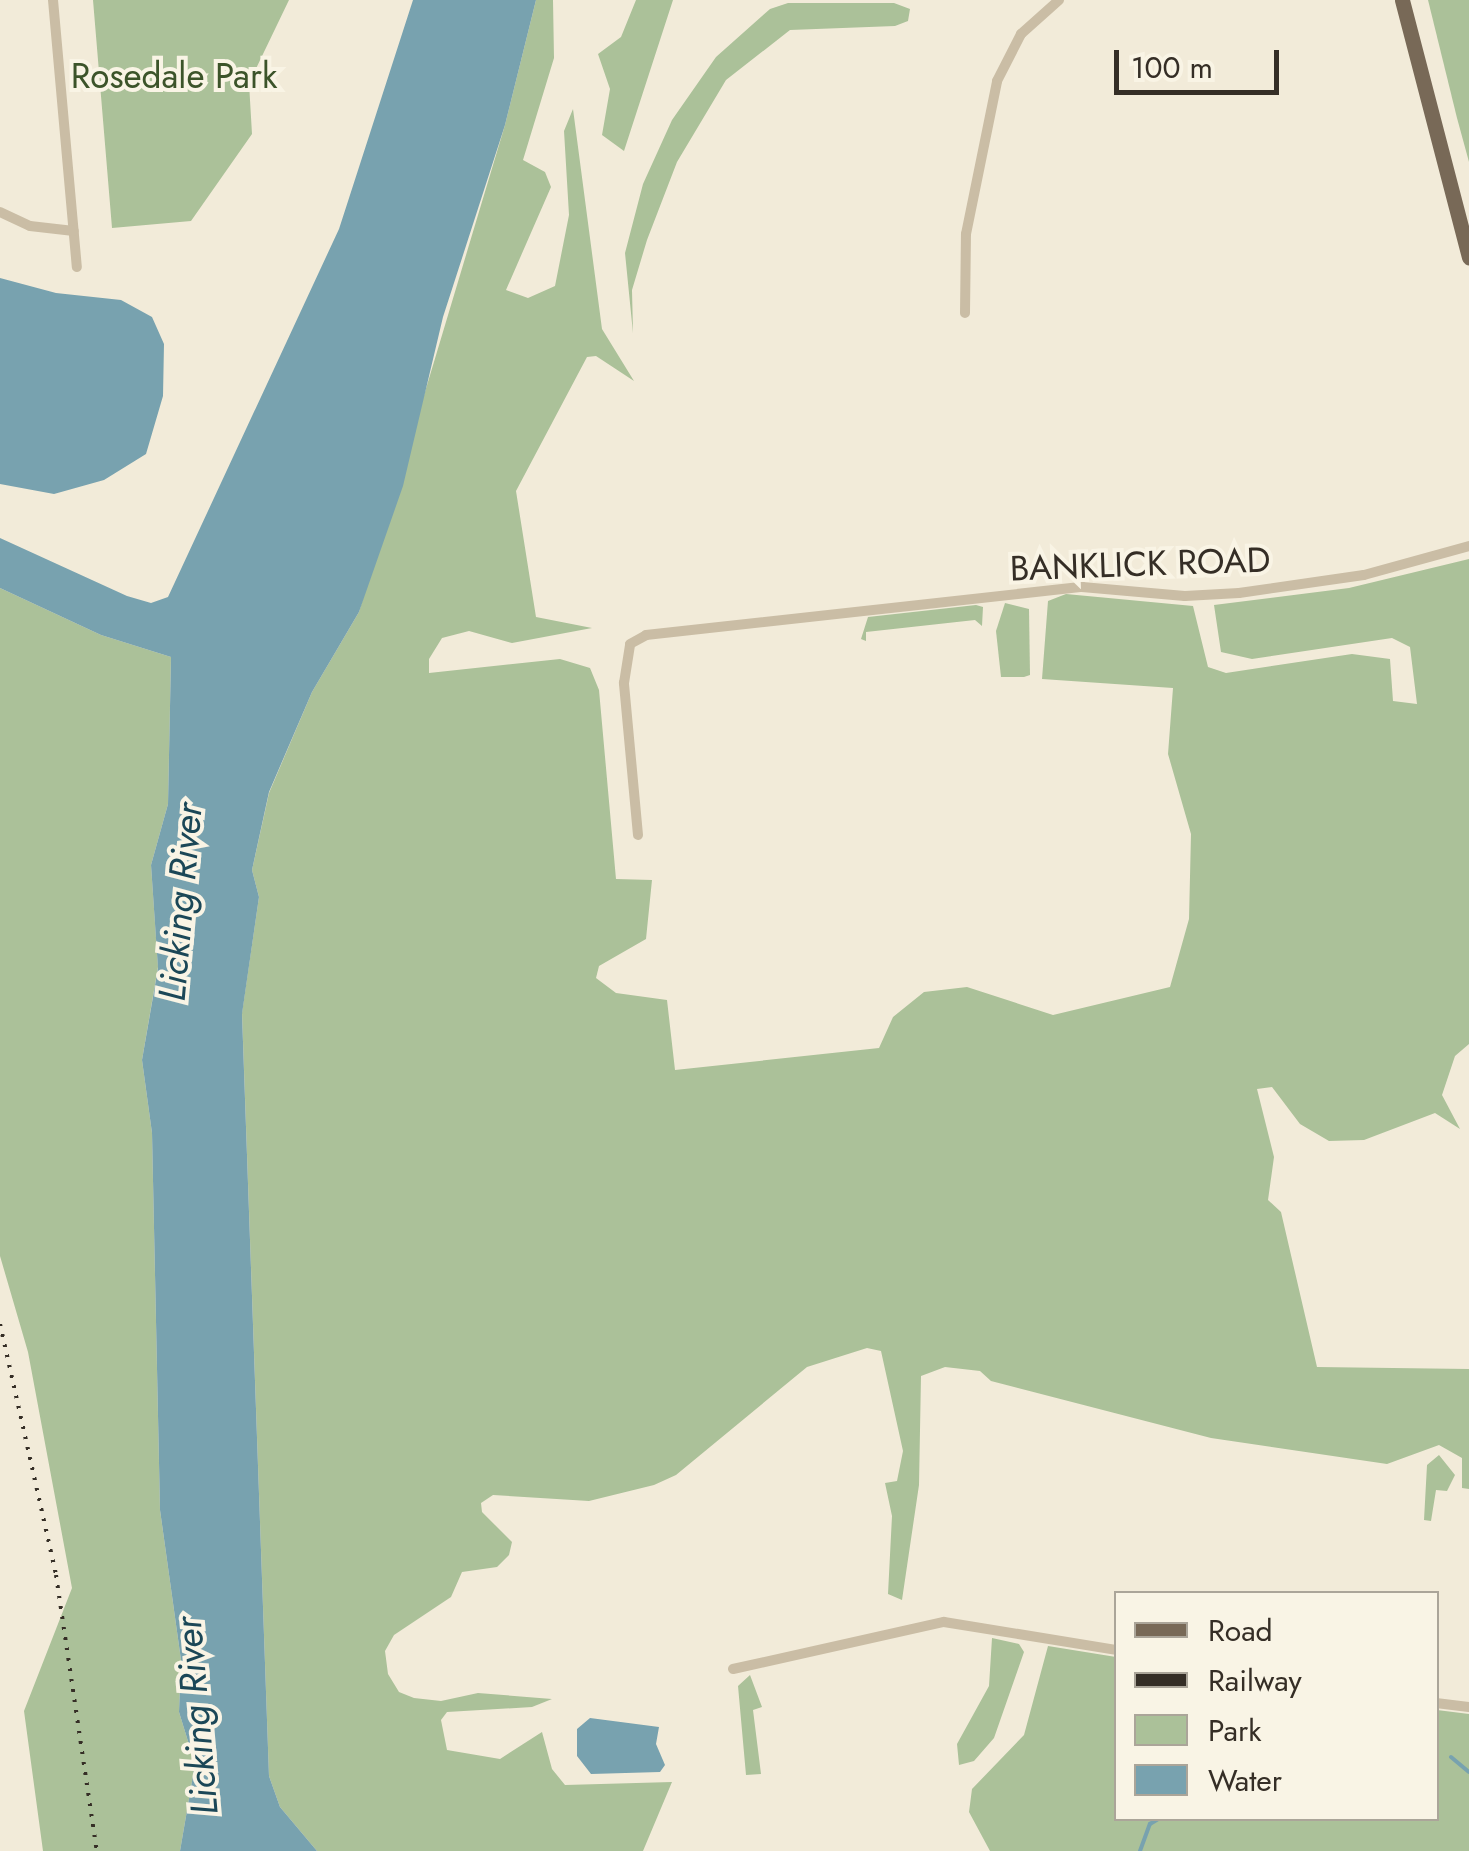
<!DOCTYPE html>
<html>
<head>
<meta charset="utf-8">
<style>
  body { margin:0 }
  #map { position:relative; width:1469px; height:1851px; overflow:hidden; background:#f2ebd9; font-family:Jost,sans-serif }
  div>[style] { position:absolute }
  .green>* { inset:0; background:#abc199 }
  .water>* { inset:0; background:#78a2af }
  .stream>* { height:4px; margin:-2px; padding:0 2px; transform-origin:2px; border-radius:2px; background:#78a2af }
  .minor>* { height:10px; margin:-5px; padding:0 5px; transform-origin:5px; border-radius:5px; background:#cabda5 }
  .primary>* { height:15px; margin:-7.5px; padding:0 7.5px; transform-origin:7.5px; border-radius:7.5px; background:#786957 }
  .rail>* { height:4px; margin-top:-2px; transform-origin:0; background:repeating-linear-gradient(90deg,#352e26 0 2.5px,transparent 0 10.5px) }
  span { translate:-50% -50%; white-space:nowrap; text-align:center; line-height:1.15; -webkit-text-stroke:8px #f9f4e5; paint-order:stroke }
  .park-label { font-size:35px; color:#3c542a }
  .street-label { font-size:35px; color:#352e26 }
  .water-label { font-size:38px; color:#1b4757; font-style:italic }
  .legend { position:absolute; left:1114px; top:1591px; width:325px; height:230px; box-sizing:border-box; background:#f9f4e5; border:2px solid #aba599; margin:0; padding:12px 18px; list-style:none; font-size:30px; color:#352e26 }
  .legend li { display:flex; align-items:center; gap:20px; height:50px }
  .legend b { width:50px; border:2px solid #aba599 }
  .scale { position:absolute; left:1114px; top:50px; width:165px; height:45px; box-sizing:border-box; border:5px solid #352e26; border-top:0; padding-left:12px; font-size:30px; line-height:35px; white-space:nowrap; color:#352e26; -webkit-text-stroke:8px #f9f4e5; paint-order:stroke }
</style>
</head>
<body>
<div id="map">
  <div class="green">
    <div style="clip-path:polygon(93px 0,289px 0,249px 83px,252px 134px,191px 221px,112px 228px)"></div>
    <div style="clip-path:polygon(536px 0,553px 0,554px 58px,523px 160px,545px 172px,551px 187px,506px 290px,528px 298px,555px 286px,569px 215px,564px 131px,573px 109px,602px 329px,634px 381px,596px 356px,587px 357px,516px 491px,536px 617px,592px 628px,512px 643px,469px 631px,442px 638px,429px 659px,429px 673px,560px 659px,590px 668px,599px 690px,616px 879px,652px 880px,646px 939px,599px 966px,596px 978px,616px 993px,667px 1000px,675px 1070px,879px 1048px,893px 1017px,924px 992px,967px 987px,1053px 1015px,1170px 987px,1189px 919px,1191px 834px,1168px 754px,1173px 688px,1042px 679px,1048px 601px,1066px 594px,1193px 606px,1208px 667px,1226px 673px,1352px 654px,1390px 659px,1393px 701px,1417px 704px,1410px 647px,1392px 638px,1252px 659px,1221px 652px,1214px 605px,1349px 588px,1469px 559px,1469px 1044px,1455px 1056px,1442px 1095px,1460px 1129px,1435px 1113px,1364px 1140px,1329px 1141px,1300px 1124px,1272px 1087px,1257px 1089px,1274px 1157px,1268px 1200px,1281px 1212px,1317px 1367px,1469px 1369px,1469px 1489px,1462px 1488px,1462px 1458px,1439px 1445px,1387px 1464px,1211px 1438px,991px 1381px,980px 1371px,945px 1367px,921px 1376px,919px 1485px,902px 1600px,888px 1594px,892px 1516px,885px 1483px,897px 1481px,903px 1451px,881px 1351px,867px 1348px,807px 1367px,676px 1475px,654px 1485px,589px 1501px,493px 1495px,481px 1503px,482px 1512px,512px 1542px,509px 1555px,497px 1567px,462px 1572px,451px 1597px,394px 1635px,385px 1651px,388px 1674px,399px 1692px,414px 1698px,441px 1701px,478px 1693px,552px 1699px,532px 1707px,447px 1712px,441px 1720px,447px 1750px,500px 1759px,542px 1732px,552px 1769px,565px 1785px,672px 1782px,643px 1851px,317px 1851px,280px 1807px,269px 1776px,242px 1013px,259px 897px,252px 870px,269px 793px,312px 692px,359px 612px,505px 125px)"></div>
    <div style="clip-path:polygon(636px 0,673px 0,624px 151px,602px 135px,610px 89px,598px 54px,621px 37px)"></div>
    <div style="clip-path:polygon(1428px 0,1469px 0,1469px 162px,1457px 118px)"></div>
    <div style="clip-path:polygon(788px 3px,894px 3px,910px 9px,908px 21px,895px 26px,790px 30px,726px 80px,677px 162px,647px 240px,632px 290px,633px 333px,625px 253px,643px 184px,672px 120px,716px 57px,770px 9px)"></div>
    <div style="clip-path:polygon(0 588px,101px 635px,171px 657px,168px 804px,151px 865px,158px 967px,142px 1060px,152px 1133px,160px 1510px,181px 1660px,179px 1712px,195px 1764px,180px 1851px,43px 1851px,24px 1711px,72px 1588px,28px 1352px,0 1256px)"></div>
    <div style="clip-path:polygon(1005px 603px,1029px 609px,1030px 675px,1024px 677px,1001px 677px,996px 631px)"></div>
    <div style="clip-path:polygon(976px 605px,983px 607px,982px 626px,975px 620px,866px 632px,866px 641px,861px 639px,868px 617px)"></div>
    <div style="clip-path:polygon(1439px 1455px,1455px 1475px,1447px 1491px,1436px 1490px,1431px 1521px,1424px 1520px,1427px 1465px)"></div>
    <div style="clip-path:polygon(992px 1638px,1019px 1644px,1024px 1652px,994px 1738px,974px 1761px,959px 1765px,957px 1744px,989px 1686px)"></div>
    <div style="clip-path:polygon(1048px 1646px,1116px 1657px,1116px 1818px,1436px 1818px,1437px 1710px,1469px 1714px,1469px 1851px,990px 1851px,969px 1812px,972px 1789px,1024px 1735px)"></div>
    <div style="clip-path:polygon(750px 1675px,762px 1707px,753px 1710px,761px 1774px,746px 1775px,738px 1686px)"></div>
  </div>
  <div class="water">
    <div style="clip-path:polygon(413px 0,536px 0,505px 125px,443px 317px,403px 486px,359px 612px,312px 692px,269px 792px,252px 870px,259px 897px,242px 1014px,269px 1776px,280px 1807px,317px 1851px,180px 1851px,195px 1764px,179px 1712px,181px 1660px,160px 1510px,152px 1133px,142px 1060px,158px 968px,151px 865px,168px 804px,171px 657px,101px 635px,0 588px,0 538px,127px 596px,151px 603px,168px 597px,339px 229px)"></div>
    <div style="clip-path:polygon(0 278px,56px 293px,121px 300px,152px 317px,164px 344px,163px 396px,146px 454px,104px 480px,54px 494px,0 484px)"></div>
    <div style="clip-path:polygon(590px 1718px,659px 1727px,656px 1744px,665px 1765px,660px 1772px,591px 1774px,577px 1756px,577px 1729px)"></div>
  </div>
  <div class="stream">
    <div style="left:1451px;top:1757px;width:23px;rotate:40deg"></div>
    <div style="left:1200px;top:1818px;width:2px"></div>
    <div style="left:1140px;top:1851px;width:29px;rotate:-70deg"></div>
    <div style="left:1150px;top:1824px;width:12px;rotate:-31deg"></div>
  </div>
  <div class="minor">
    <div style="left:53px;top:0;width:268px;rotate:84.9deg"></div>
    <div style="left:0;top:212px;width:33px;rotate:25deg"></div>
    <div style="left:30px;top:226px;width:44px;rotate:6.5deg"></div>
    <div style="left:965px;top:313px;width:79px;rotate:-89.3deg"></div>
    <div style="left:966px;top:234px;width:156px;rotate:-78.5deg"></div>
    <div style="left:997px;top:81px;width:53px;rotate:-62.9deg"></div>
    <div style="left:1021px;top:34px;width:51px;rotate:-41.8deg"></div>
    <div style="left:638px;top:835px;width:153px;rotate:-95.3deg"></div>
    <div style="left:624px;top:683px;width:39px;rotate:-81deg"></div>
    <div style="left:630px;top:644px;width:18px;rotate:-29deg"></div>
    <div style="left:646px;top:635px;width:439px;rotate:-6.3deg"></div>
    <div style="left:1082px;top:587px;width:103px;rotate:5deg"></div>
    <div style="left:1185px;top:596px;width:54px;rotate:-3.2deg"></div>
    <div style="left:1239px;top:593px;width:126px;rotate:-8.2deg"></div>
    <div style="left:1364px;top:575px;width:109px;rotate:-15.4deg"></div>
    <div style="left:733px;top:1669px;width:216px;rotate:-12.6deg"></div>
    <div style="left:944px;top:1622px;width:174px;rotate:9.2deg"></div>
    <div style="left:1436px;top:1703px;width:33px;rotate:7deg"></div>
  </div>
  <div class="primary">
    <div style="left:1402px;top:0;width:266px;rotate:75.4deg"></div>
  </div>
  <div class="rail">
    <div style="left:0;top:1324px;width:257px;rotate:77.4deg"></div>
    <div style="left:56px;top:1575px;width:279px;rotate:81.6deg"></div>
  </div>
  <div class="park-label">
    <span style="left:174px;top:76px">Rosedale Park</span>
  </div>
  <div class="street-label">
    <span style="left:1140px;top:564px;rotate:-2deg">BANKLICK ROAD</span>
  </div>
  <div class="water-label">
    <span style="left:180px;top:902px;rotate:-85deg">Licking River</span>
    <span style="left:196px;top:1716px;rotate:-95deg">Licking River</span>
  </div>
  <ul class="legend">
  <li><b style="height:12px;background:#786957"></b>Road</li>
  <li><b style="height:12px;background:#352e26"></b>Railway</li>
  <li><b style="height:28px;background:#abc199"></b>Park</li>
  <li><b style="height:28px;background:#78a2af"></b>Water</li>
  </ul>
  <div class="scale">100 m</div>
</div>
</body>
</html>
